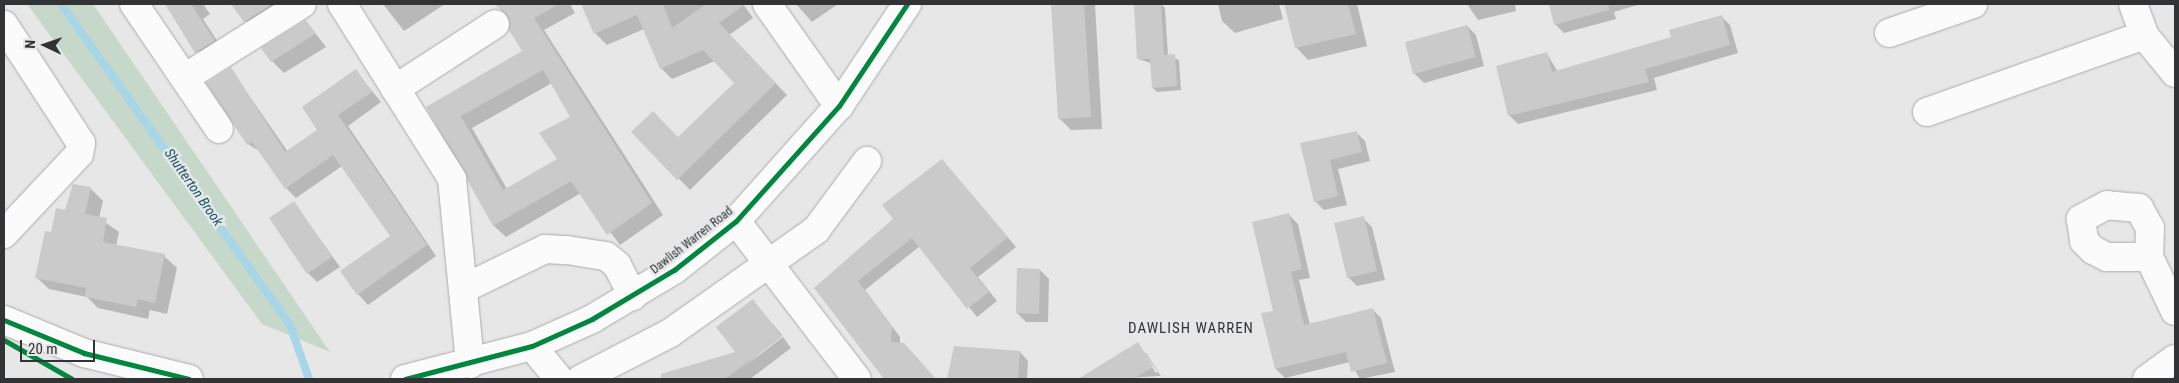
<!DOCTYPE html>
<html>
<head>
<meta charset="utf-8">
<style>
  body { margin:0 }
  #map { position:relative; width:2179px; height:383px; overflow:hidden; background:#e7e7e8; font-family:"Roboto Condensed",sans-serif }
  div>[style] { position:absolute }
  .green>* { inset:0; background:#c6d8c9 }
  .shadow>* { inset:0; background:#0003 }
  .stream>* { height:8px; margin:-4px; padding:0 4px; transform-origin:4px; border-radius:4px; background:#a6d6e7 }
  .building>* { inset:0; background:#cacacb }
  .roads { filter:drop-shadow(0 0 1px #ababac) drop-shadow(0 0 1px #ababac) }
  .minor>* { height:28px; margin:-14px; padding:0 14px; transform-origin:14px; border-radius:14px; background:#fbfbfc }
  .cycleway>* { height:5px; margin:-2.5px; padding:0 2.5px; transform-origin:2.5px; border-radius:2.5px; background:#00873e }
  span { translate:-50% -50%; white-space:nowrap; text-align:center; line-height:1.15; -webkit-text-stroke:5px #e6e7e9; paint-order:stroke }
  .street-label { font-size:12px; color:#323334 }
  .water-label { font-size:14px; color:#1c5365; font-style:italic }
  .quarter-label { font-size:15px; color:#323334; letter-spacing:1px }
  .frame { position:absolute; inset:0; border:5px solid #323334; pointer-events:none }
  .north { position:absolute; left:20px; top:20px; width:50px; height:50px; -webkit-text-stroke:4px #e6e7e9; paint-order:stroke; rotate:273deg; font-size:14px; font-weight:700; line-height:20px; text-align:center; color:#323334 }
  .north::after { content:''; display:block; margin:auto; width:18px; height:22px; background:#323334; clip-path:polygon(50% 0,100% 100%,50% 72%,0 100%) }
  .scale { position:absolute; left:20px; top:340px; width:75px; height:22px; box-sizing:border-box; border:2px solid #323334; border-top:0; padding-left:6px; font-size:15px; line-height:18px; white-space:nowrap; color:#323334; -webkit-text-stroke:4px #e6e7e9; paint-order:stroke }
</style>
</head>
<body>
<div id="map">
  <div class="green">
    <div style="clip-path:polygon(27px 4px,93px 4px,330px 352px,262px 324px)"></div>
  </div>
  <div class="shadow">
    <div style="clip-path:polygon(166px 4px,203px 4px,210px 14px,203px 19px,223px 50px,205px 61px)"></div>
    <div style="clip-path:polygon(232px 4px,296px 4px,253px 30px)"></div>
    <div style="clip-path:polygon(383px 4px,445px 4px,404px 31px)"></div>
    <div style="clip-path:polygon(evenodd,496px 4px,570px 4px,575px 13px,544px 30px,663px 215px,620px 245px,581px 193px,506px 237px,494px 226px,427px 108px,524px 52px,510px 20px,496px 4px,552px 83px,571px 118px,558px 160px,507px 189px,472px 128px,552px 83px)"></div>
    <div style="clip-path:polygon(592px 4px,743px 4px,753px 18px,729px 35px,787px 95px,690px 190px,633px 132px,678px 139px,736px 83px,715px 61px,672px 79px,661px 68px,644px 29px,607px 45px,596px 34px,584px 7px)"></div>
    <div style="clip-path:polygon(796px 4px,838px 4px,812px 22px)"></div>
    <div style="clip-path:polygon(1053px 4px,1095px 4px,1102px 129px,1071px 130px,1059px 118px)"></div>
    <div style="clip-path:polygon(1161px 4px,1165px 8px,1168px 56px,1179px 60px,1181px 90px,1157px 92px,1153px 88px,1151px 63px,1138px 59px,1135px 5px)"></div>
    <div style="clip-path:polygon(1218px 4px,1279px 4px,1283px 19px,1235px 33px,1222px 21px)"></div>
    <div style="clip-path:polygon(1357px 4px,1367px 46px,1308px 60px,1296px 47px,1286px 5px)"></div>
    <div style="clip-path:polygon(1467px 4px,1515px 4px,1516px 11px,1478px 20px)"></div>
    <div style="clip-path:polygon(1550px 4px,1641px 4px,1614px 12px,1616px 19px,1564px 33px,1555px 24px)"></div>
    <div style="clip-path:polygon(1721px 16px,1730px 25px,1738px 53px,1654px 78px,1657px 90px,1518px 124px,1509px 115px,1547px 54px,1558px 72px,1673px 38px)"></div>
    <div style="clip-path:polygon(306px 21px,326px 47px,284px 73px,272px 61px)"></div>
    <div style="clip-path:polygon(1467px 26px,1476px 35px,1484px 66px,1424px 83px,1415px 74px,1406px 43px)"></div>
    <div style="clip-path:polygon(231px 69px,288px 152px,319px 130px,356px 71px,381px 102px,348px 126px,436px 256px,368px 305px,358px 294px,392px 236px,342px 166px,296px 198px,286px 188px,261px 152px,248px 144px)"></div>
    <div style="clip-path:polygon(1356px 132px,1365px 141px,1370px 161px,1338px 169px,1347px 205px,1324px 210px,1315px 201px,1302px 144px)"></div>
    <div style="clip-path:polygon(942px 160px,1016px 247px,978px 277px,997px 301px,977px 317px,920px 246px,865px 290px,900px 337px,900px 344px,935px 379px,886px 379px,816px 288px,895px 219px)"></div>
    <div style="clip-path:polygon(90px 188px,103px 201px,99px 218px,119px 232px,116px 246px,164px 256px,177px 268px,167px 314px,150px 310px,148px 319px,98px 308px,87px 297px,49px 289px,36px 277px,66px 211px)"></div>
    <div style="clip-path:polygon(294px 203px,340px 267px,317px 282px,308px 273px)"></div>
    <div style="clip-path:polygon(1289px 215px,1298px 224px,1310px 278px,1299px 280px,1310px 325px,1372px 309px,1381px 318px,1395px 372px,1360px 379px,1350px 362px,1285px 378px,1276px 369px,1263px 314px,1274px 312px)"></div>
    <div style="clip-path:polygon(1363px 218px,1372px 227px,1385px 280px,1357px 286px,1348px 277px)"></div>
    <div style="clip-path:polygon(1040px 270px,1049px 279px,1048px 322px,1026px 322px,1017px 313px)"></div>
    <div style="clip-path:polygon(753px 301px,782px 335px,745px 366px,783px 337px,791px 348px,750px 379px,658px 379px,737px 353px)"></div>
    <div style="clip-path:polygon(evenodd,1138px 344px,1161px 376px,1106px 379px,1099px 368px,1138px 344px,1143px 353px,1146px 353px,1158px 371px,1156px 373px,1143px 353px)"></div>
    <div style="clip-path:polygon(955px 347px,1020px 352px,1028px 361px,1027px 379px,948px 379px)"></div>
  </div>
  <div class="stream">
    <div style="left:61px;top:4px;width:394px;rotate:54.5deg"></div>
    <div style="left:290px;top:325px;width:57px;rotate:70.6deg"></div>
  </div>
  <div class="building">
    <div style="clip-path:polygon(165px 4px,191px 4px,215px 41px,195px 53px)"></div>
    <div style="clip-path:polygon(231px 4px,273px 4px,244px 22px)"></div>
    <div style="clip-path:polygon(evenodd,494px 4px,559px 4px,534px 18px,652px 203px,607px 235px,571px 181px,493px 226px,426px 107px,522px 51px,509px 30px,508px 16px,494px 4px,543px 70px,570px 117px,539px 133px,557px 159px,503px 190px,461px 116px,543px 70px)"></div>
    <div style="clip-path:polygon(581px 4px,663px 4px,672px 28px,706px 4px,746px 4px,719px 23px,776px 83px,677px 180px,631px 132px,653px 111px,678px 137px,734px 83px,703px 50px,660px 69px,637px 15px,594px 34px)"></div>
    <div style="clip-path:polygon(1051px 4px,1084px 4px,1091px 117px,1058px 119px)"></div>
    <div style="clip-path:polygon(1134px 4px,1161px 4px,1164px 55px,1175px 54px,1177px 86px,1152px 88px,1150px 59px,1137px 59px)"></div>
    <div style="clip-path:polygon(1284px 4px,1348px 4px,1356px 34px,1295px 48px)"></div>
    <div style="clip-path:polygon(1549px 4px,1608px 4px,1609px 10px,1554px 25px)"></div>
    <div style="clip-path:polygon(1722px 15px,1730px 45px,1645px 69px,1649px 82px,1508px 116px,1496px 66px,1547px 52px,1552px 72px,1671px 37px,1669px 30px)"></div>
    <div style="clip-path:polygon(306px 20px,315px 34px,271px 62px,261px 48px)"></div>
    <div style="clip-path:polygon(1467px 25px,1476px 57px,1413px 74px,1405px 42px)"></div>
    <div style="clip-path:polygon(231px 67px,285px 152px,317px 130px,302px 107px,356px 69px,372px 92px,338px 115px,427px 245px,357px 295px,340px 271px,390px 236px,333px 155px,285px 189px,252px 142px,247px 145px,206px 83px)"></div>
    <div style="clip-path:polygon(1357px 131px,1362px 152px,1330px 160px,1338px 196px,1314px 202px,1300px 143px)"></div>
    <div style="clip-path:polygon(942px 159px,1008px 237px,970px 268px,989px 292px,967px 309px,912px 238px,858px 281px,892px 327px,891px 342px,904px 343px,936px 379px,884px 379px,814px 288px,893px 219px,882px 205px)"></div>
    <div style="clip-path:polygon(73px 184px,91px 187px,85px 214px,107px 218px,103px 242px,165px 254px,155px 303px,138px 299px,136px 307px,85px 297px,86px 288px,35px 278px,45px 231px,51px 232px,56px 208px,65px 210px)"></div>
    <div style="clip-path:polygon(294px 201px,332px 257px,307px 274px,269px 218px)"></div>
    <div style="clip-path:polygon(1289px 213px,1302px 269px,1291px 272px,1304px 325px,1373px 308px,1387px 363px,1351px 372px,1346px 352px,1275px 369px,1261px 313px,1273px 311px,1252px 222px)"></div>
    <div style="clip-path:polygon(1364px 216px,1377px 271px,1347px 278px,1334px 223px)"></div>
    <div style="clip-path:polygon(1017px 268px,1040px 269px,1039px 314px,1016px 313px)"></div>
    <div style="clip-path:polygon(753px 299px,782px 337px,725px 379px,661px 379px,661px 374px,735px 352px,716px 327px)"></div>
    <div style="clip-path:polygon(1138px 342px,1153px 367px,1133px 379px,1078px 379px)"></div>
    <div style="clip-path:polygon(954px 346px,1020px 351px,1018px 379px,947px 379px)"></div>
  </div>
  <div class="roads">
    <div class="minor">
      <div style="left:134px;top:4px;width:151px;rotate:55.8deg"></div>
      <div style="left:342px;top:4px;width:207px;rotate:57.8deg"></div>
      <div style="left:452px;top:179px;width:186px;rotate:84.4deg"></div>
      <div style="left:767px;top:4px;width:125px;rotate:54.8deg"></div>
      <div style="left:2133px;top:4px;width:33px;rotate:70deg"></div>
      <div style="left:2144px;top:35px;width:49px;rotate:50.8deg"></div>
      <div style="left:4px;top:25px;width:141px;rotate:56.9deg"></div>
      <div style="left:81px;top:143px;width:11px;rotate:100deg"></div>
      <div style="left:79px;top:154px;width:110px;rotate:133.2deg"></div>
      <div style="left:1889px;top:33px;width:89px;rotate:-19deg"></div>
      <div style="left:186px;top:77px;width:137px;rotate:-32.2deg"></div>
      <div style="left:395px;top:89px;width:119px;rotate:-33deg"></div>
      <div style="left:1927px;top:112px;width:230px;rotate:-19.5deg"></div>
      <div style="left:736px;top:221px;width:199px;rotate:52.6deg"></div>
      <div style="left:2149px;top:257px;width:29px;rotate:-88deg"></div>
      <div style="left:2150px;top:228px;width:23px;rotate:-119deg"></div>
      <div style="left:2139px;top:208px;width:32px;rotate:-175deg"></div>
      <div style="left:2107px;top:205px;width:30px;rotate:152deg"></div>
      <div style="left:2081px;top:219px;width:22px;rotate:82deg"></div>
      <div style="left:2084px;top:241px;width:13px;rotate:45deg"></div>
      <div style="left:2093px;top:250px;width:16px;rotate:27deg"></div>
      <div style="left:2107px;top:257px;width:42px"></div>
      <div style="left:2149px;top:257px;width:60px;rotate:64.3deg"></div>
      <div style="left:463px;top:289px;width:91px;rotate:-26deg"></div>
      <div style="left:545px;top:249px;width:22px;rotate:3deg"></div>
      <div style="left:567px;top:250px;width:39px;rotate:9deg"></div>
      <div style="left:606px;top:256px;width:14px;rotate:39deg"></div>
      <div style="left:617px;top:265px;width:35px;rotate:63deg"></div>
      <div style="left:4px;top:320px;width:87px;rotate:22.4deg"></div>
      <div style="left:84px;top:353px;width:108px;rotate:13.9deg"></div>
      <div style="left:532px;top:346px;width:43px;rotate:50.7deg"></div>
      <div style="left:405px;top:379px;width:131px;rotate:-14.6deg"></div>
      <div style="left:532px;top:346px;width:66px;rotate:-24.2deg"></div>
      <div style="left:592px;top:319px;width:96px;rotate:-30.9deg"></div>
      <div style="left:674px;top:270px;width:79px;rotate:-38.3deg"></div>
      <div style="left:736px;top:221px;width:154px;rotate:-48.2deg"></div>
      <div style="left:839px;top:106px;width:123px;rotate:-56.3deg"></div>
      <div style="left:581px;top:379px;width:100px;rotate:-27.3deg"></div>
      <div style="left:670px;top:333px;width:179px;rotate:-35.2deg"></div>
      <div style="left:816px;top:230px;width:86px;rotate:-53.5deg"></div>
      <div style="left:2147px;top:379px;width:34px;rotate:-36deg"></div>
    </div>
  </div>
  <div class="cycleway">
    <div style="left:4px;top:320px;width:87px;rotate:22.4deg"></div>
    <div style="left:84px;top:353px;width:108px;rotate:13.9deg"></div>
    <div style="left:4px;top:340px;width:78px;rotate:29.8deg"></div>
    <div style="left:405px;top:379px;width:131px;rotate:-14.6deg"></div>
    <div style="left:532px;top:346px;width:66px;rotate:-24.2deg"></div>
    <div style="left:592px;top:319px;width:96px;rotate:-30.9deg"></div>
    <div style="left:674px;top:270px;width:79px;rotate:-38.3deg"></div>
    <div style="left:736px;top:221px;width:154px;rotate:-48.2deg"></div>
    <div style="left:839px;top:106px;width:123px;rotate:-56.3deg"></div>
  </div>
  <div class="street-label">
    <span style="left:692px;top:241px;rotate:-38deg">Dawlish Warren Road</span>
  </div>
  <div class="water-label">
    <span style="left:194px;top:187px;rotate:55deg">Shutterton Brook</span>
  </div>
  <div class="quarter-label">
    <span style="left:1191px;top:329px">DAWLISH WARREN</span>
  </div>
  <div class="frame"></div>
  <div class="north">N</div>
  <div class="scale">20 m</div>
</div>
</body>
</html>
